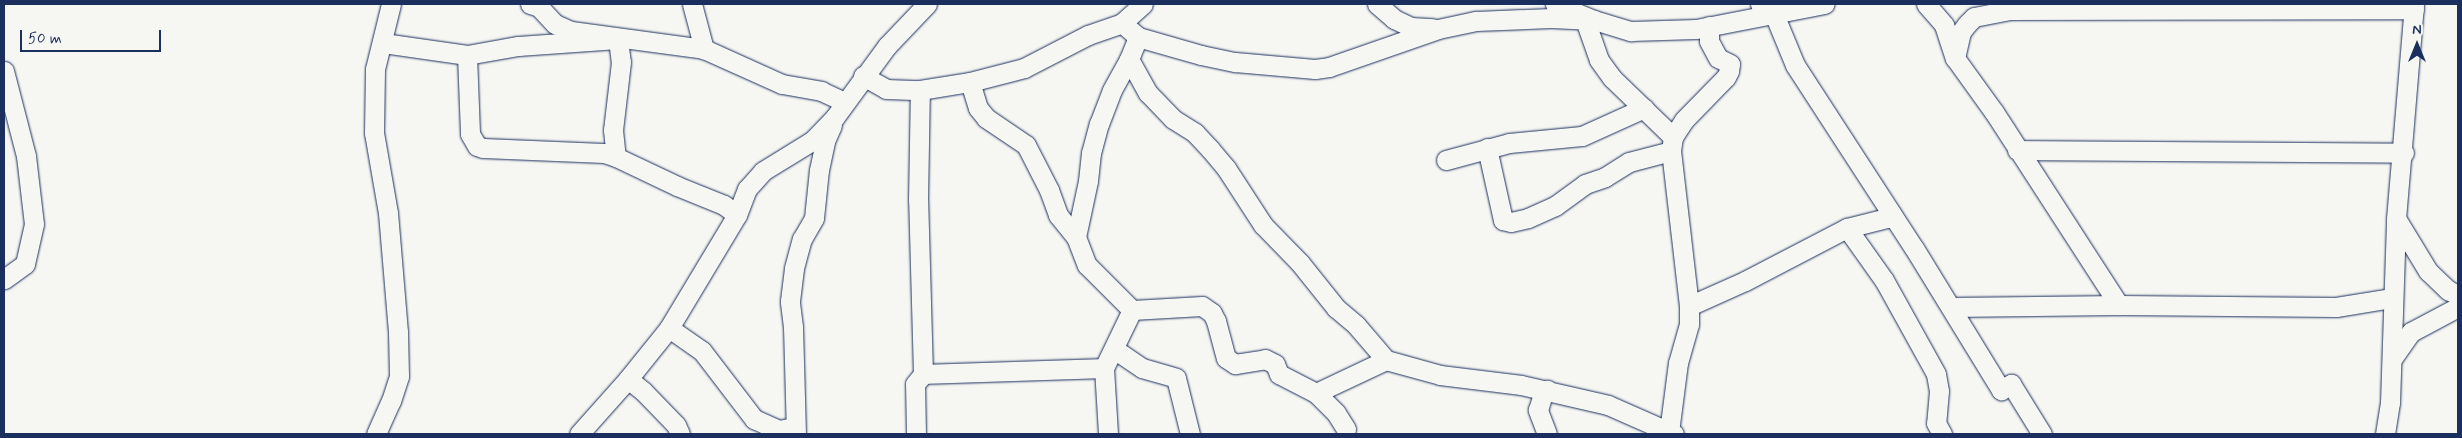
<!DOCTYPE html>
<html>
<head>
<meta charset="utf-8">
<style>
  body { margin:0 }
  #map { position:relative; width:2462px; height:438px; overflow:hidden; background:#f6f6f2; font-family:Mynerve,sans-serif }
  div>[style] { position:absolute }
  .roads { filter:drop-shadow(0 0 1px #1b2f5e) drop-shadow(0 0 1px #1b2f5e) }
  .street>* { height:19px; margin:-9.5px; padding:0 9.5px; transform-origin:9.5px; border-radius:9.5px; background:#f6f6f2 }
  span { translate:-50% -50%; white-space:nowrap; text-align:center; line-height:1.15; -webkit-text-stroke:5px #f6f6f2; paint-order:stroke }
  .frame { position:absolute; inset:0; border:5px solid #1b2f5e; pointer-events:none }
  .north { position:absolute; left:2392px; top:20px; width:50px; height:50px; -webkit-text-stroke:4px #f6f6f2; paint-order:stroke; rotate:0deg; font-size:14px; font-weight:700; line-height:20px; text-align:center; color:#1b2f5e }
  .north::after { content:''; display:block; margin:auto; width:18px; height:22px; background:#1b2f5e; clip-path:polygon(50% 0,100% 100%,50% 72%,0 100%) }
  .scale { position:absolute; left:20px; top:30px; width:141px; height:22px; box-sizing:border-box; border:2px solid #1b2f5e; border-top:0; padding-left:6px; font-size:15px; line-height:18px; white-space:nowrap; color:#1b2f5e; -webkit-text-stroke:4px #f6f6f2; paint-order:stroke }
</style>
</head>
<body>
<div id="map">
  <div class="roads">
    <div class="street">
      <div style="left:530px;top:4px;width:9px;rotate:18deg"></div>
      <div style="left:539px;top:7px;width:23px;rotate:47deg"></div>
      <div style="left:555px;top:24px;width:17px;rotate:24deg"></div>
      <div style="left:571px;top:31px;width:134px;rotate:7.7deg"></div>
      <div style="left:704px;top:49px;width:85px;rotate:24.2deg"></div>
      <div style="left:782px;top:84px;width:40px;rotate:10deg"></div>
      <div style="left:821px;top:91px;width:26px;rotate:25deg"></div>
      <div style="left:692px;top:4px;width:47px;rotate:75.1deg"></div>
      <div style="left:1377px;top:4px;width:23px;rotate:41deg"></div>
      <div style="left:1394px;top:19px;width:19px;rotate:25deg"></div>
      <div style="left:1411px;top:27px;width:22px;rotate:3deg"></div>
      <div style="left:1555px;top:4px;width:42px;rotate:22.3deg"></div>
      <div style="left:1594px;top:20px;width:39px;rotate:17deg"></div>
      <div style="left:1631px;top:31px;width:65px;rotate:-1.8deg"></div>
      <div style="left:1696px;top:29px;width:131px;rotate:-11deg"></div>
      <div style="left:1760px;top:4px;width:17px;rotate:36deg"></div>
      <div style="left:1774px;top:14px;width:55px;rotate:67.6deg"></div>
      <div style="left:1795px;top:65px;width:218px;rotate:57deg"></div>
      <div style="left:1914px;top:248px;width:167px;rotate:58.5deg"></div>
      <div style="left:2001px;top:390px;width:12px;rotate:-31deg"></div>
      <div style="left:2011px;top:384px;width:59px;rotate:58.2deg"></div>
      <div style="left:1926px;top:4px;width:28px;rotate:49deg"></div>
      <div style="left:1944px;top:25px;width:35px;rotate:72deg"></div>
      <div style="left:1955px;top:58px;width:67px;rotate:54.2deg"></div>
      <div style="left:1994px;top:112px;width:230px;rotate:57.1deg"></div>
      <div style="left:1585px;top:20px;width:42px;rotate:70.7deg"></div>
      <div style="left:1599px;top:60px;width:22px;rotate:54deg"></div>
      <div style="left:1612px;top:78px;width:85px;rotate:44deg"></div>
      <div style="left:1122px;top:23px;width:21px;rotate:41deg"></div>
      <div style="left:1138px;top:37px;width:66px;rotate:15.9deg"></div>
      <div style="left:1201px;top:55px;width:35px;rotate:12deg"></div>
      <div style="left:1235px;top:62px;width:80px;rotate:5deg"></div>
      <div style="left:1315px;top:69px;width:14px;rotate:-8deg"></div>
      <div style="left:1329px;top:67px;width:115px;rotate:-19.2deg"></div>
      <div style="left:1438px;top:29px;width:39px;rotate:-12deg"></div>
      <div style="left:1476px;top:21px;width:75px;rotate:-2.3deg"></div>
      <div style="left:1551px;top:18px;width:43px;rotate:2.7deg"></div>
      <div style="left:1138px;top:37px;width:24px;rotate:112deg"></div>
      <div style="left:1129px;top:59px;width:39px;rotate:61deg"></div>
      <div style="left:1148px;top:93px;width:36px;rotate:46deg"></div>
      <div style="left:1173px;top:119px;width:26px;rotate:32deg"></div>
      <div style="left:1195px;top:133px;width:22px;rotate:47deg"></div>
      <div style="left:1210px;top:149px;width:25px;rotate:50deg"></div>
      <div style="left:1226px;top:168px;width:68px;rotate:57deg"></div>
      <div style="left:1263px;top:225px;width:53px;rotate:45.8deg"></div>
      <div style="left:1300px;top:263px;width:58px;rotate:51.3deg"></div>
      <div style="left:1336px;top:308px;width:26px;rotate:40deg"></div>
      <div style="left:1356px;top:325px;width:46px;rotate:49.4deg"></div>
      <div style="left:1386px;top:360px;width:56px;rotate:15.5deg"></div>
      <div style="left:1440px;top:375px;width:82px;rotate:7deg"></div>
      <div style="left:1521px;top:385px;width:89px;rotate:12.9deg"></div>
      <div style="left:1608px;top:405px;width:72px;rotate:23.7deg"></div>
      <div style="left:383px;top:43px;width:85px;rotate:8.1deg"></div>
      <div style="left:467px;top:55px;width:52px;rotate:-10deg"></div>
      <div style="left:518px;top:46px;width:100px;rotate:-4deg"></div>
      <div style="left:618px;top:39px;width:23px;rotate:83deg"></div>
      <div style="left:621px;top:62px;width:68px;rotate:96.7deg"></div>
      <div style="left:613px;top:130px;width:27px;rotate:84deg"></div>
      <div style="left:616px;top:157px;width:68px;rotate:25.4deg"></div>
      <div style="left:677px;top:186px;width:51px;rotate:22deg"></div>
      <div style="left:724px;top:205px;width:16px;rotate:38deg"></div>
      <div style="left:467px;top:55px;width:79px;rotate:87.8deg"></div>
      <div style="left:470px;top:134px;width:14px;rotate:60deg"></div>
      <div style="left:477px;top:146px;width:6px;rotate:18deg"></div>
      <div style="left:483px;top:148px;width:121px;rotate:2.4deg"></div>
      <div style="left:604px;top:153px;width:13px;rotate:18deg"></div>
      <div style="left:1955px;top:58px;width:27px;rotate:-77deg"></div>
      <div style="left:1961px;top:32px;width:10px;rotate:-53deg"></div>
      <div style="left:1967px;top:24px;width:10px;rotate:-45deg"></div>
      <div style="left:1974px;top:17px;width:38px;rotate:-11deg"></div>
      <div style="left:2011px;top:10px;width:403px;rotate:-0.1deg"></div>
      <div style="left:4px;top:71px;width:88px;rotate:75.5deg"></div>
      <div style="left:26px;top:156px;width:68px;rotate:83.3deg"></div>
      <div style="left:34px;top:224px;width:41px;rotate:102.7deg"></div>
      <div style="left:25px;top:264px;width:26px;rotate:144deg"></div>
      <div style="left:863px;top:76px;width:26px;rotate:29deg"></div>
      <div style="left:886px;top:89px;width:34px;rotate:2deg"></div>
      <div style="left:920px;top:90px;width:51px;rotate:-9.1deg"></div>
      <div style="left:970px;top:82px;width:56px;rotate:-14.5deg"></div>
      <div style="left:1024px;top:68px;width:72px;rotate:-27.3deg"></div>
      <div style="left:1088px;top:35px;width:36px;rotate:-19deg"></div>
      <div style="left:1122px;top:23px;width:28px;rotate:-42deg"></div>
      <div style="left:970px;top:82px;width:27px;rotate:73deg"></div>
      <div style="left:978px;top:108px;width:13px;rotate:51deg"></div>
      <div style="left:986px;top:118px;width:48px;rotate:34deg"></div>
      <div style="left:1026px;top:145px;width:51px;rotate:62.9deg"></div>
      <div style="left:1049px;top:190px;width:27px;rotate:70deg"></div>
      <div style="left:1058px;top:215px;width:28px;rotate:51deg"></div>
      <div style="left:1076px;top:237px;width:30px;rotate:69deg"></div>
      <div style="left:1087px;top:265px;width:64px;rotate:45deg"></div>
      <div style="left:1132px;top:310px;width:64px;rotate:115.8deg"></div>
      <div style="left:1104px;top:368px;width:66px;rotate:86.5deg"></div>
      <div style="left:1487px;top:148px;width:74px;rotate:77.5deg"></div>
      <div style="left:1503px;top:220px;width:8px;rotate:14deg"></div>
      <div style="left:1511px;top:222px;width:17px;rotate:-13deg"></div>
      <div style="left:1528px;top:218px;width:30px;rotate:-24deg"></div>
      <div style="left:1555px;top:206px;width:37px;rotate:-36deg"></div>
      <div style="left:1585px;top:184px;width:21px;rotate:-19deg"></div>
      <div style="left:1605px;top:177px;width:28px;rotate:-32deg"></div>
      <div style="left:1629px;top:162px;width:43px;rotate:-14.7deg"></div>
      <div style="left:2017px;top:150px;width:387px;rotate:0.4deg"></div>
      <div style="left:1446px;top:160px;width:65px;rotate:-15.1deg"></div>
      <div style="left:1509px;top:143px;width:73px;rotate:-5.5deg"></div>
      <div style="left:1582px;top:136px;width:68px;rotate:-24.3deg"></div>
      <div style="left:2397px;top:220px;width:60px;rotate:58.7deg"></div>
      <div style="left:2428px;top:271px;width:28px;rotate:44deg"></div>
      <div style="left:2448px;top:290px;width:11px;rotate:27deg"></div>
      <div style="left:1847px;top:228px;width:41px;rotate:-14deg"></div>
      <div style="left:1887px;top:218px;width:6px;rotate:-39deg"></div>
      <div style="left:1076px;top:237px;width:57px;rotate:-77.9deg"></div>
      <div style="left:1088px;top:181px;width:28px;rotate:-84deg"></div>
      <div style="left:1091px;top:153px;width:30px;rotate:-75deg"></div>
      <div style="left:1099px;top:124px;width:36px;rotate:-69deg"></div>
      <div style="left:1112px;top:90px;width:35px;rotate:-61deg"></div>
      <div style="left:1689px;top:306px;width:61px;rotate:-24.1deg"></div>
      <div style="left:1745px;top:281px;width:115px;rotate:-27.5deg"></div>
      <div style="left:1847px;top:228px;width:64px;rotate:54.6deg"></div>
      <div style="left:1884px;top:280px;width:107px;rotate:61deg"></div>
      <div style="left:1936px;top:374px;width:17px;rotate:80deg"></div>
      <div style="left:1939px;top:391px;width:32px;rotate:95deg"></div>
      <div style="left:1936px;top:423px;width:13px;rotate:61deg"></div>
      <div style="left:1951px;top:307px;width:168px;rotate:-0.7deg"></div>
      <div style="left:2119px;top:305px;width:217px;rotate:0.5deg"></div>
      <div style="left:2336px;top:307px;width:57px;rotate:-9.1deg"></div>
      <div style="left:1132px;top:310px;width:70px;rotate:-3.3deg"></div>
      <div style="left:1202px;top:306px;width:12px;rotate:35deg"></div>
      <div style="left:1212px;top:313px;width:9px;rotate:63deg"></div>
      <div style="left:1216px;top:321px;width:38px;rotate:75deg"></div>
      <div style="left:1226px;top:358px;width:11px;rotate:34deg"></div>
      <div style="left:1235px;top:364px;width:30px;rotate:-9deg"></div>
      <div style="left:1265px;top:359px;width:11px;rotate:27deg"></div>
      <div style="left:1275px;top:364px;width:11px;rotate:68deg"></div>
      <div style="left:1279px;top:374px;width:42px;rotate:27.2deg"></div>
      <div style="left:1316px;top:393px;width:28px;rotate:45deg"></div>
      <div style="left:1336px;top:413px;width:19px;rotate:58deg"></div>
      <div style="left:669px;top:328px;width:40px;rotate:34.9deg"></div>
      <div style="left:702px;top:351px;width:86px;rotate:52.6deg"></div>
      <div style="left:754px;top:419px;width:27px;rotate:24deg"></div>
      <div style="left:779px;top:430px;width:16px;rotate:-11deg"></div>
      <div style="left:1114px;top:349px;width:34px;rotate:34deg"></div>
      <div style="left:1142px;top:368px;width:35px;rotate:16deg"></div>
      <div style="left:1176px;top:378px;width:58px;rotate:76deg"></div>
      <div style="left:2392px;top:359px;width:33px;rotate:-55deg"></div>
      <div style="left:2411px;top:332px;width:53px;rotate:-28deg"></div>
      <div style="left:923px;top:374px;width:181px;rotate:-1.9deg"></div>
      <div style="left:628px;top:379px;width:19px;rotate:39deg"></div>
      <div style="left:643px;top:391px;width:47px;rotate:45.9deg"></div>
      <div style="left:676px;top:425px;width:10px;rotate:66deg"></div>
      <div style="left:1316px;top:393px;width:77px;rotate:-25.2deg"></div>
      <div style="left:1669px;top:432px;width:70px;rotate:-82.6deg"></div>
      <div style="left:1678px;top:363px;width:41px;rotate:-74.2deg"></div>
      <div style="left:1689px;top:324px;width:18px;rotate:-90deg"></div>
      <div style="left:1689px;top:306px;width:156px;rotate:-96.6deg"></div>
      <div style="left:1671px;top:151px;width:14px;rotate:-82deg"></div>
      <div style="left:1673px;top:137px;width:20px;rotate:-57deg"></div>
      <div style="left:1684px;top:120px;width:60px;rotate:-45.7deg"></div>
      <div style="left:1726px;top:77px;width:7px;rotate:-63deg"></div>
      <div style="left:1729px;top:71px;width:7px;rotate:-82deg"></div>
      <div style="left:1730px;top:64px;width:13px;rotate:-153deg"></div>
      <div style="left:1718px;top:58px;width:19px;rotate:-118deg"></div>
      <div style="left:1709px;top:41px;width:15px;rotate:-90deg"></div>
      <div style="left:376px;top:434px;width:36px;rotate:-66deg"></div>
      <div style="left:391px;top:401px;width:26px;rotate:-72deg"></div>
      <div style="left:399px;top:376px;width:44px;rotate:-91.3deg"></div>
      <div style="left:398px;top:332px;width:119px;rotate:-94.8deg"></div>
      <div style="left:388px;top:213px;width:81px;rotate:-99.9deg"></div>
      <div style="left:374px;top:133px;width:64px;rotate:-89.1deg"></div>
      <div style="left:375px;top:69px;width:67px;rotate:-76.2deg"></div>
      <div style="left:579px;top:434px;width:74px;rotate:-48.3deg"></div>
      <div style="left:628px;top:379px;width:65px;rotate:-51.2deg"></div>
      <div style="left:669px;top:328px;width:132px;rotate:-59deg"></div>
      <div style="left:737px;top:215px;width:28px;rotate:-69deg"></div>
      <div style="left:747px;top:189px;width:24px;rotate:-48deg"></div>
      <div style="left:763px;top:171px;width:57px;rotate:-31.5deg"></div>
      <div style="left:812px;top:141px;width:33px;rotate:-46deg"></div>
      <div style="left:835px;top:117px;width:88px;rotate:-53.8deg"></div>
      <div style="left:887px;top:46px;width:58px;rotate:-46.4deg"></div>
      <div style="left:796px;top:434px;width:107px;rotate:-91.6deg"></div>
      <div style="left:793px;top:327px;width:26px;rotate:-97deg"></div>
      <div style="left:790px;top:301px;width:33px;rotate:-83deg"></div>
      <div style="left:794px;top:268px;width:30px;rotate:-75deg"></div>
      <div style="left:802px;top:239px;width:24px;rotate:-60deg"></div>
      <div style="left:814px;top:218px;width:48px;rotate:-84.1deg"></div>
      <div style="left:819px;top:170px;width:30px;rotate:-78deg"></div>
      <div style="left:825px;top:141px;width:17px;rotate:-66deg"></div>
      <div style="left:916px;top:434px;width:50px;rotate:-91.1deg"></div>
      <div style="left:915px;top:384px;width:13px;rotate:-51deg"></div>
      <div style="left:923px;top:374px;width:174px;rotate:-91.6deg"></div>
      <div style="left:918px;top:200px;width:110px;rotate:-89deg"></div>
      <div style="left:1547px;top:434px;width:26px;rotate:-111deg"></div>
      <div style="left:1538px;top:410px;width:14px;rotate:-73deg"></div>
      <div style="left:1542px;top:397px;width:9px;rotate:-54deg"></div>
      <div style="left:2385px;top:434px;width:31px;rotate:-81deg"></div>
      <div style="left:2390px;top:403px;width:184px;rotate:-88.1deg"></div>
      <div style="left:2396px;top:219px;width:216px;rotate:-85.2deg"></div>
    </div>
  </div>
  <div class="frame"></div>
  <div class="north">N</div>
  <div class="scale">50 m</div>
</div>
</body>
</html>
